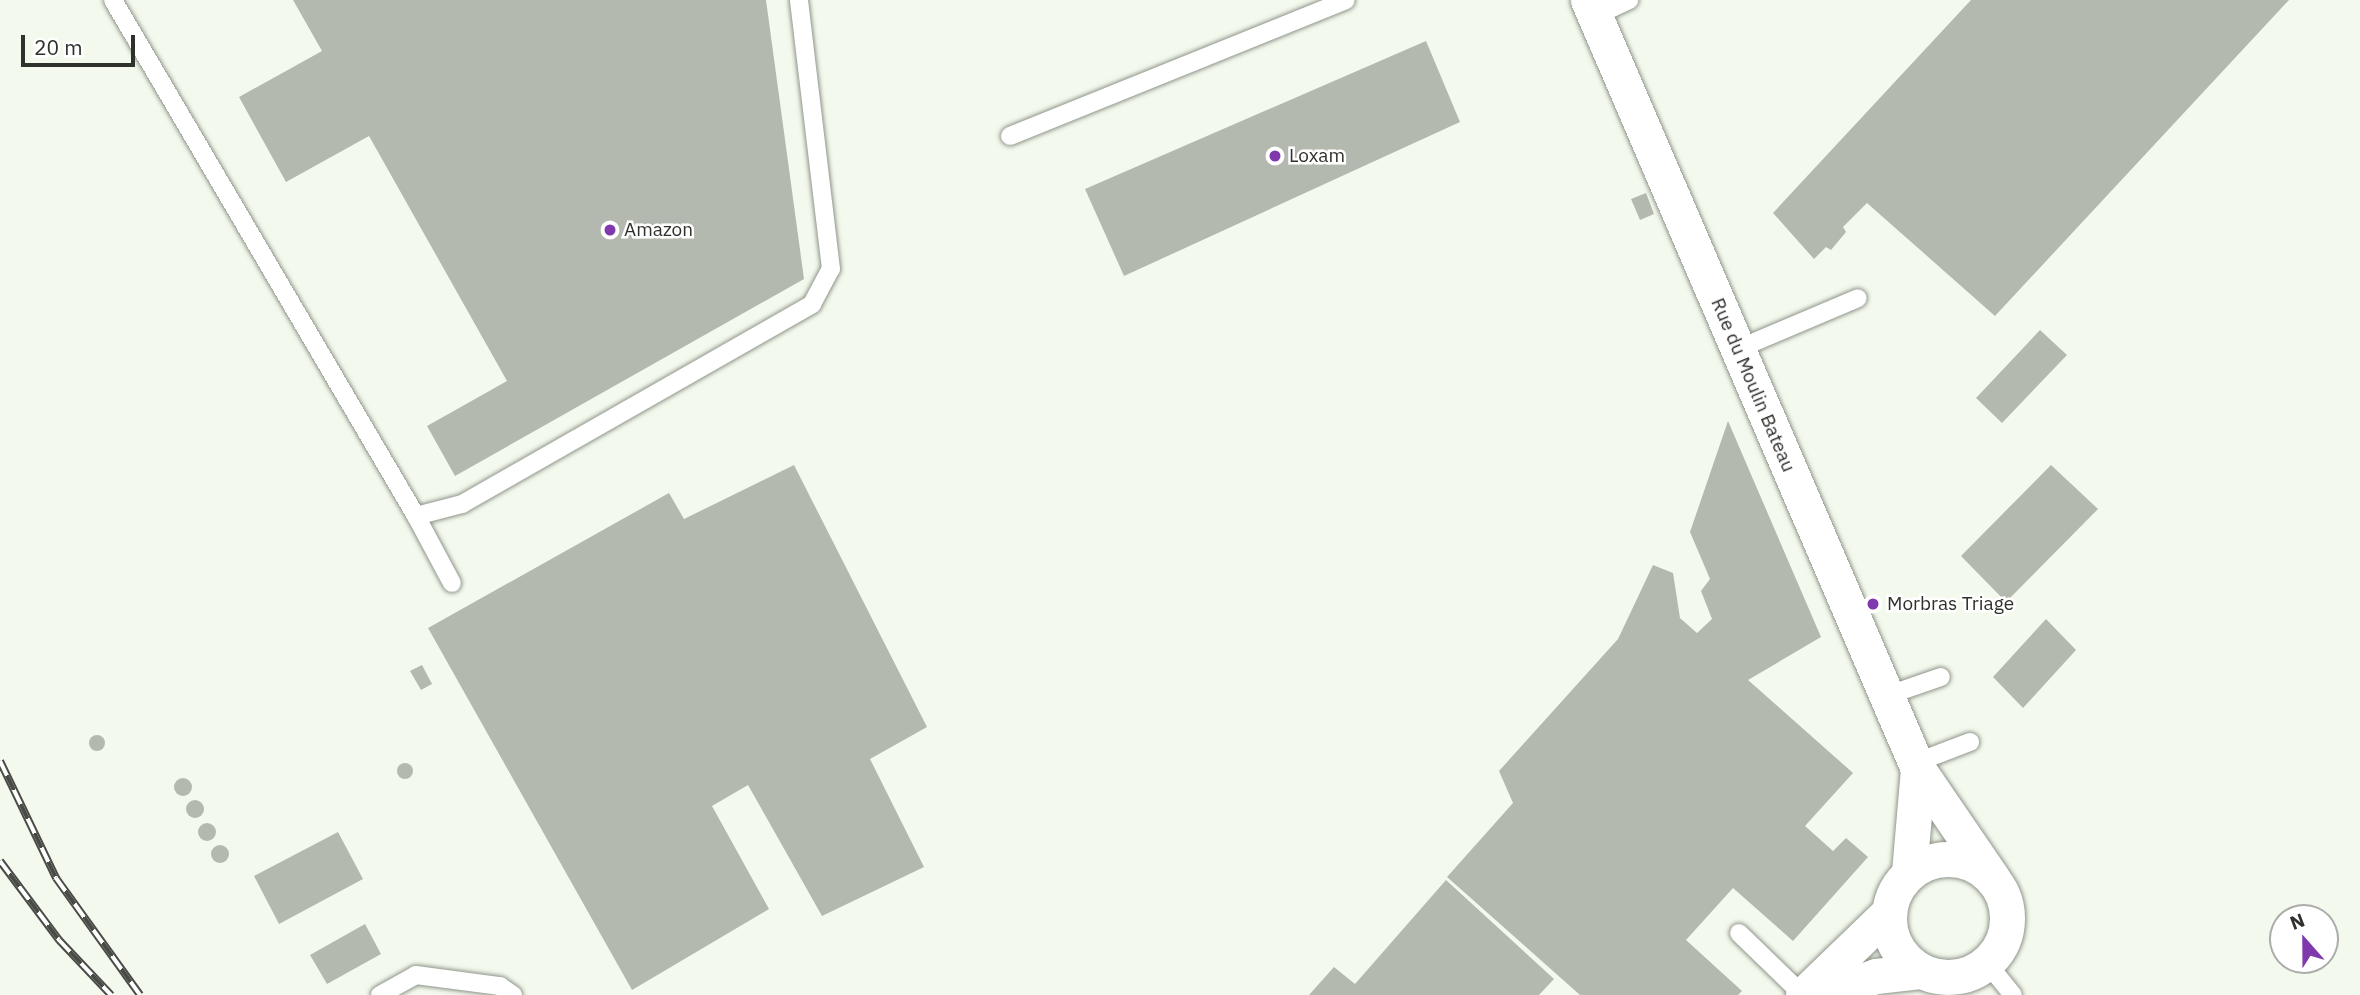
<!DOCTYPE html>
<html>
<head>
<meta charset="utf-8">
<style>
  body { margin:0 }
  #map { position:relative; width:2360px; height:995px; overflow:hidden; background:#f3f9ed; font-family:"IBM Plex Sans",sans-serif }
  div>[style] { position:absolute }
  .building>* { inset:0; background:#b4b9af }
  .round { border-radius:50% }
  .roads { filter:drop-shadow(0 0 2px #8f958a) drop-shadow(0 0 2px #8f958a) }
  .lane>* { height:18px; margin:-9px; padding:0 9px; transform-origin:9px; border-radius:9px; background:#fff }
  .street>* { height:35px; margin:-17.5px; padding:0 17.5px; transform-origin:17.5px; border-radius:17.5px; background:#fff }
  .street>.ring { margin:-17.5px; padding:0; box-sizing:content-box; background:none; border:35px solid #fff; border-radius:50% }
  .rail>* { height:8px; margin-top:-4px; transform-origin:0; background:repeating-linear-gradient(90deg,#fff 0 16px,#494b46 0 32px); box-sizing:border-box; border-block:2px solid #494b46 }
  .dots>* { width:19px; height:19px; translate:-50% -50%; box-sizing:border-box; border:4px solid #fff; border-radius:50% }
  span { translate:-50% -50%; white-space:nowrap; text-align:center; line-height:1.15; -webkit-text-stroke:5px #fff; paint-order:stroke }
  .poi-label { font-size:19px; color:#2f312d }
  .left { translate:0 -50%; text-align:left }
  .street-label { font-size:19px; color:#2f312d }
  .north { position:absolute; left:2269px; top:904px; width:70px; height:70px; box-sizing:border-box; background:#fff; border:2px solid #acadab; border-radius:50%; rotate:339deg; font-size:19px; font-weight:700; line-height:28px; text-align:center; color:#2f312d }
  .north::after { content:''; display:block; margin:auto; width:24px; height:32px; background:#8039ac; clip-path:polygon(50% 0,100% 100%,50% 72%,0 100%) }
  .scale { position:absolute; left:21px; top:35px; width:114px; height:32px; box-sizing:border-box; border:4px solid #2f312d; border-top:0; padding-left:9px; font-size:21px; line-height:24px; white-space:nowrap; color:#2f312d; -webkit-text-stroke:5px #fff; paint-order:stroke }
</style>
</head>
<body>
<div id="map">
  <div class="building">
    <div style="clip-path:polygon(293px 0,766px 0,804px 279px,455px 476px,427px 426px,507px 381px,369px 136px,286px 182px,239px 97px,322px 51px)"></div>
    <div style="clip-path:polygon(1971px 0,2289px 0,1995px 316px,1867px 203px,1843px 227px,1846px 232px,1831px 250px,1826px 247px,1814px 259px,1773px 213px)"></div>
    <div style="clip-path:polygon(1426px 41px,1460px 122px,1124px 276px,1085px 189px)"></div>
    <div style="clip-path:polygon(1646px 193px,1654px 214px,1640px 220px,1631px 199px)"></div>
    <div style="clip-path:polygon(2040px 330px,2067px 355px,2002px 423px,1976px 398px)"></div>
    <div style="clip-path:polygon(1728px 421px,1821px 637px,1748px 680px,1853px 773px,1805px 826px,1833px 851px,1846px 838px,1868px 857px,1793px 941px,1733px 888px,1686px 940px,1742px 991px,1738px 995px,1580px 995px,1447px 877px,1513px 803px,1499px 771px,1618px 639px,1653px 565px,1673px 573px,1680px 618px,1697px 633px,1712px 619px,1701px 591px,1710px 579px,1690px 532px)"></div>
    <div style="clip-path:polygon(794px 465px,927px 727px,870px 759px,924px 867px,822px 916px,748px 785px,712px 806px,769px 909px,632px 990px,428px 628px,669px 493px,684px 519px)"></div>
    <div style="clip-path:polygon(2051px 465px,2098px 509px,2006px 602px,1961px 556px)"></div>
    <div style="clip-path:polygon(2046px 619px,2076px 650px,2023px 708px,1993px 677px)"></div>
    <div style="clip-path:polygon(422px 665px,432px 684px,421px 690px,410px 671px)"></div>
    <div class="round" style="left:89px;top:735px;width:16px;height:16px"></div>
    <div class="round" style="left:397px;top:763px;width:16px;height:16px"></div>
    <div class="round" style="left:174px;top:778px;width:18px;height:18px"></div>
    <div class="round" style="left:186px;top:800px;width:18px;height:18px"></div>
    <div class="round" style="left:198px;top:823px;width:18px;height:18px"></div>
    <div style="clip-path:polygon(338px 832px,363px 879px,279px 924px,254px 876px)"></div>
    <div class="round" style="left:211px;top:845px;width:18px;height:18px"></div>
    <div style="clip-path:polygon(1446px 880px,1554px 979px,1539px 995px,1309px 995px,1334px 967px,1355px 984px)"></div>
    <div style="clip-path:polygon(365px 924px,381px 954px,327px 984px,310px 955px)"></div>
  </div>
  <div class="roads">
    <div class="lane">
      <div style="left:113px;top:0;width:598px;rotate:59.58deg"></div>
      <div style="left:416px;top:516px;width:48px;rotate:-14.6deg"></div>
      <div style="left:462px;top:504px;width:403px;rotate:-29.7deg"></div>
      <div style="left:812px;top:304px;width:40px;rotate:-62deg"></div>
      <div style="left:831px;top:269px;width:271px;rotate:-96.8deg"></div>
      <div style="left:1595px;top:16px;width:38px;rotate:-25deg"></div>
      <div style="left:1010px;top:136px;width:362px;rotate:-22deg"></div>
      <div style="left:1738px;top:349px;width:130px;rotate:-23deg"></div>
      <div style="left:416px;top:516px;width:76px;rotate:61.8deg"></div>
      <div style="left:1886px;top:696px;width:58px;rotate:-19.1deg"></div>
      <div style="left:1915px;top:763px;width:59px;rotate:-20.9deg"></div>
      <div style="left:1739px;top:933px;width:89px;rotate:44.1deg"></div>
      <div style="left:1987px;top:963px;width:41px;rotate:50.9deg"></div>
      <div style="left:380px;top:995px;width:41px;rotate:-29.1deg"></div>
      <div style="left:416px;top:975px;width:85px;rotate:7.5deg"></div>
      <div style="left:500px;top:986px;width:16px;rotate:35deg"></div>
    </div>
    <div class="street">
      <div style="left:1588px;top:0;width:837px;rotate:66.77deg"></div>
      <div style="left:1918px;top:769px;width:133px;rotate:55.7deg"></div>
      <div class="ring" style="left:1889px;top:859px;width:83px;height:83px"></div>
      <div style="left:1909px;top:872px;width:103px;rotate:-85deg"></div>
      <div style="left:1803px;top:995px;width:118px;rotate:-44deg"></div>
      <div style="left:1821px;top:995px;width:58px;rotate:-19.1deg"></div>
      <div style="left:1876px;top:976px;width:44px;rotate:-6.5deg"></div>
    </div>
  </div>
  <div class="rail">
    <div style="left:0;top:761px;width:130px;rotate:64.4deg"></div>
    <div style="left:56px;top:878px;width:144px;rotate:54.3deg"></div>
    <div style="left:0;top:861px;width:99px;rotate:53.2deg"></div>
    <div style="left:59px;top:940px;width:76px;rotate:46.6deg"></div>
  </div>
  <div class="dots">
    <div style="left:1275px;top:156px;background:#8039ac"></div>
    <div style="left:610px;top:230px;background:#8039ac"></div>
    <div style="left:1873px;top:604px;background:#8039ac"></div>
  </div>
  <div class="poi-label">
    <span class="left" style="left:1289px;top:156px">Loxam</span>
    <span class="left" style="left:624px;top:230px">Amazon</span>
    <span class="left" style="left:1887px;top:604px">Morbras Triage</span>
  </div>
  <div class="street-label">
    <span style="left:1753px;top:385px;rotate:67deg">Rue du Moulin Bateau</span>
  </div>
  <div class="north">N</div>
  <div class="scale">20 m</div>
</div>
</body>
</html>
